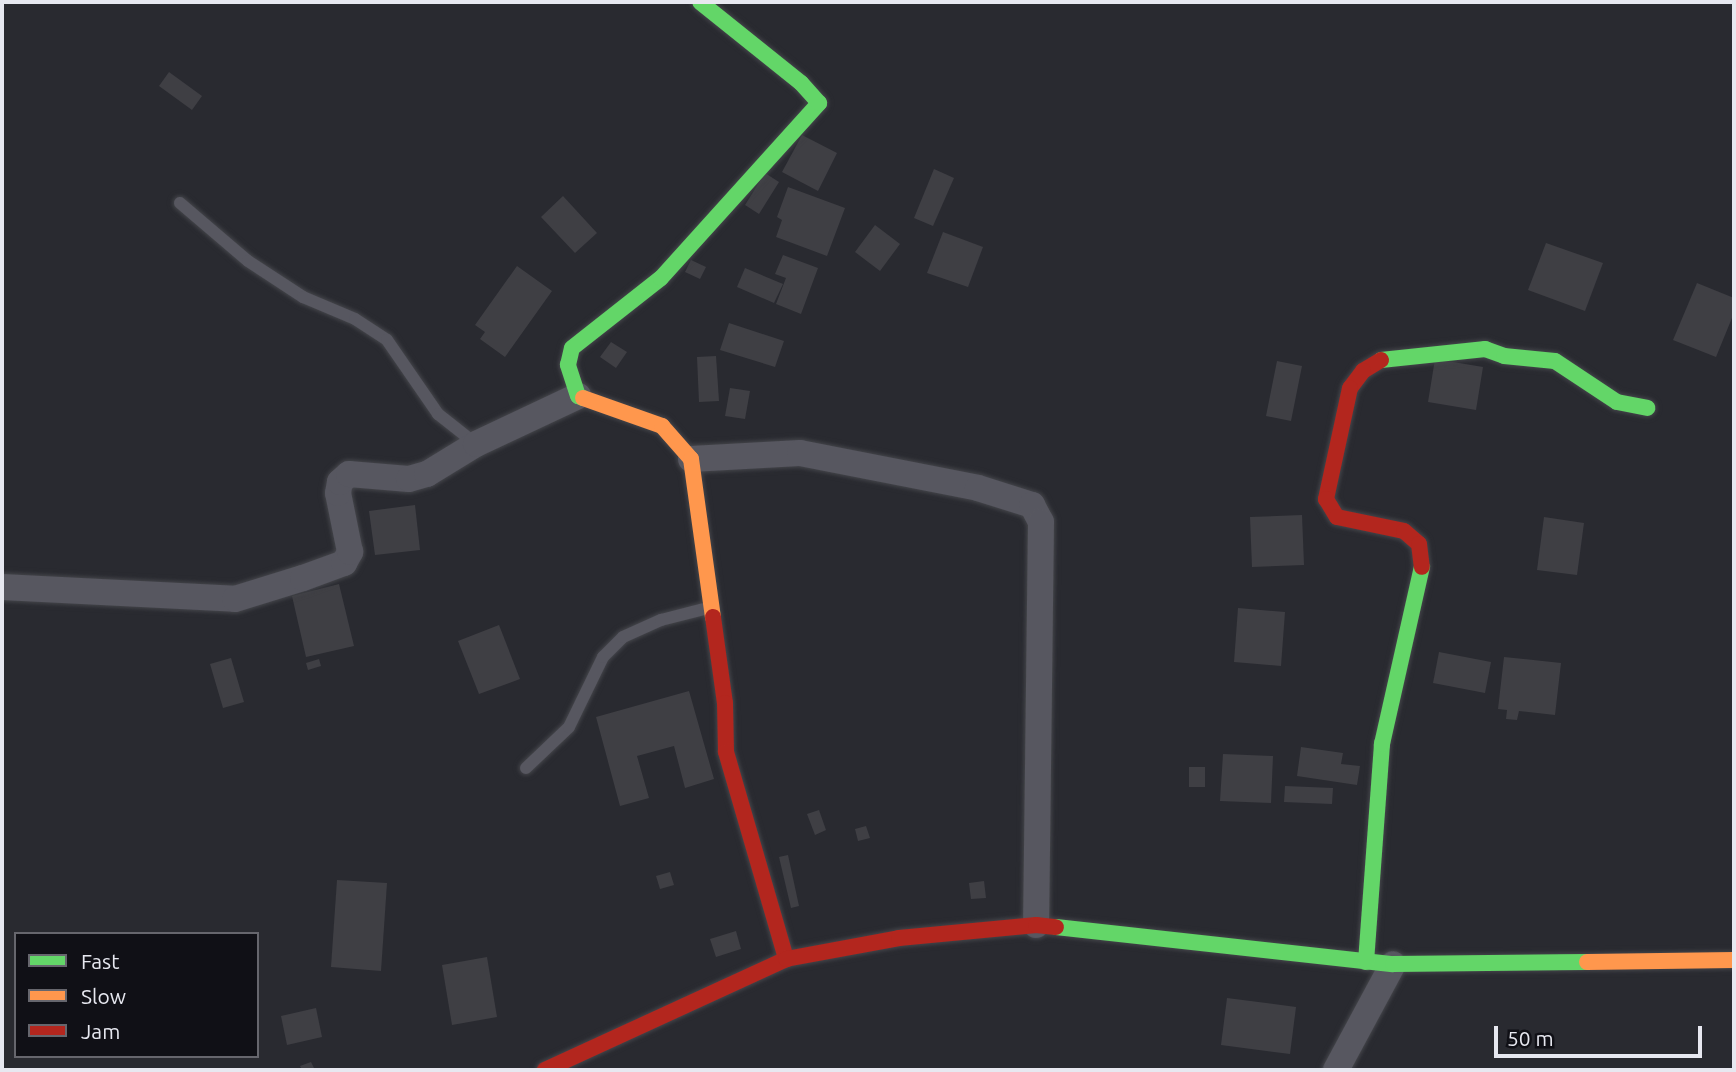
<!DOCTYPE html>
<html>
<head>
<meta charset="utf-8">
<style>
  body { margin:0 }
  #map { position:relative; width:1736px; height:1072px; overflow:hidden; background:#292a30; font-family:Ubuntu,sans-serif }
  div>[style] { position:absolute }
  .building>* { inset:0; background:#3f3f44 }
  .roads { filter:drop-shadow(0 0 2px #44454a) drop-shadow(0 0 2px #44454a) }
  .lane>* { height:12px; margin:-6px; padding:0 6px; transform-origin:6px; border-radius:6px; background:#575760 }
  .street>* { height:26px; margin:-13px; padding:0 13px; transform-origin:13px; border-radius:13px; background:#575760 }
  .fast>* { height:16px; margin:-8px; padding:0 8px; transform-origin:8px; border-radius:8px; background:#63d668 }
  .slow>* { height:16px; margin:-8px; padding:0 8px; transform-origin:8px; border-radius:8px; background:#ff974d }
  .jam>* { height:16px; margin:-8px; padding:0 8px; transform-origin:8px; border-radius:8px; background:#b3261e }
  span { translate:-50% -50%; white-space:nowrap; text-align:center; line-height:1.15; -webkit-text-stroke:7px #101016; paint-order:stroke }
  .frame { position:absolute; inset:0; border:4px solid #e7e8f0; pointer-events:none }
  .legend { position:absolute; left:14px; top:932px; width:245px; height:126px; box-sizing:border-box; background:#101016; border:2px solid #66666d; margin:0; padding:9px 12px; list-style:none; font-size:21px; color:#e7e8f0 }
  .legend li { display:flex; align-items:center; gap:14px; height:35px }
  .legend b { width:35px; border:2px solid #66666d }
  .scale { position:absolute; left:1494px; top:1026px; width:208px; height:32px; box-sizing:border-box; border:4px solid #e7e8f0; border-top:0; padding-left:9px; font-size:21px; line-height:24px; white-space:nowrap; color:#e7e8f0; -webkit-text-stroke:5px #101016; paint-order:stroke }
</style>
</head>
<body>
<div id="map">
  <div class="building">
    <div style="clip-path:polygon(169px 72px,202px 96px,192px 110px,159px 86px)"></div>
    <div style="clip-path:polygon(802px 135px,837px 153px,818px 191px,782px 172px)"></div>
    <div style="clip-path:polygon(934px 169px,954px 178px,933px 226px,914px 218px)"></div>
    <div style="clip-path:polygon(765px 173px,779px 182px,759px 214px,745px 205px)"></div>
    <div style="clip-path:polygon(788px 187px,845px 208px,827px 256px,776px 237px,782px 220px,777px 217px)"></div>
    <div style="clip-path:polygon(563px 196px,597px 233px,575px 253px,541px 217px)"></div>
    <div style="clip-path:polygon(875px 225px,900px 244px,880px 271px,855px 252px)"></div>
    <div style="clip-path:polygon(943px 232px,983px 247px,968px 287px,927px 273px)"></div>
    <div style="clip-path:polygon(1546px 243px,1603px 263px,1585px 311px,1528px 290px)"></div>
    <div style="clip-path:polygon(783px 255px,818px 268px,801px 314px,776px 304px,786px 278px,775px 274px)"></div>
    <div style="clip-path:polygon(691px 260px,706px 267px,700px 279px,685px 272px)"></div>
    <div style="clip-path:polygon(517px 266px,552px 291px,505px 357px,480px 339px,485px 332px,475px 325px)"></div>
    <div style="clip-path:polygon(745px 268px,783px 284px,774px 303px,737px 287px)"></div>
    <div style="clip-path:polygon(1697px 283px,1734px 298px,1734px 313px,1716px 357px,1673px 340px)"></div>
    <div style="clip-path:polygon(729px 323px,784px 341px,775px 367px,720px 350px)"></div>
    <div style="clip-path:polygon(611px 342px,627px 352px,616px 368px,600px 357px)"></div>
    <div style="clip-path:polygon(716px 356px,719px 401px,699px 402px,697px 357px)"></div>
    <div style="clip-path:polygon(1435px 359px,1483px 367px,1476px 410px,1428px 402px)"></div>
    <div style="clip-path:polygon(1277px 361px,1302px 366px,1291px 421px,1266px 416px)"></div>
    <div style="clip-path:polygon(730px 388px,750px 391px,745px 419px,725px 416px)"></div>
    <div style="clip-path:polygon(415px 505px,420px 550px,375px 555px,369px 511px)"></div>
    <div style="clip-path:polygon(1302px 515px,1304px 565px,1252px 567px,1250px 517px)"></div>
    <div style="clip-path:polygon(1544px 517px,1584px 523px,1577px 575px,1537px 570px)"></div>
    <div style="clip-path:polygon(339px 584px,354px 646px,306px 657px,292px 596px)"></div>
    <div style="clip-path:polygon(1238px 608px,1285px 612px,1281px 666px,1234px 662px)"></div>
    <div style="clip-path:polygon(499px 625px,520px 679px,479px 694px,458px 641px)"></div>
    <div style="clip-path:polygon(1439px 652px,1491px 662px,1485px 693px,1433px 683px)"></div>
    <div style="clip-path:polygon(1504px 657px,1561px 663px,1555px 715px,1519px 711px,1517px 720px,1506px 719px,1507px 710px,1498px 709px)"></div>
    <div style="clip-path:polygon(231px 658px,244px 702px,223px 708px,210px 664px)"></div>
    <div style="clip-path:polygon(319px 659px,321px 666px,308px 670px,306px 663px)"></div>
    <div style="clip-path:polygon(689px 691px,714px 779px,685px 788px,674px 746px,637px 756px,649px 798px,620px 806px,596px 717px)"></div>
    <div style="clip-path:polygon(1301px 747px,1343px 753px,1341px 764px,1360px 766px,1357px 785px,1297px 776px)"></div>
    <div style="clip-path:polygon(1223px 754px,1273px 756px,1271px 803px,1220px 801px)"></div>
    <div style="clip-path:polygon(1189px 767px,1205px 767px,1205px 787px,1189px 787px)"></div>
    <div style="clip-path:polygon(1285px 786px,1333px 788px,1332px 804px,1284px 802px)"></div>
    <div style="clip-path:polygon(819px 810px,826px 830px,815px 835px,807px 814px)"></div>
    <div style="clip-path:polygon(866px 826px,870px 838px,858px 841px,855px 829px)"></div>
    <div style="clip-path:polygon(788px 855px,799px 906px,791px 908px,779px 857px)"></div>
    <div style="clip-path:polygon(670px 872px,674px 885px,660px 889px,656px 876px)"></div>
    <div style="clip-path:polygon(337px 880px,387px 883px,381px 971px,331px 967px)"></div>
    <div style="clip-path:polygon(984px 881px,986px 898px,971px 899px,969px 883px)"></div>
    <div style="clip-path:polygon(736px 931px,741px 949px,716px 957px,710px 939px)"></div>
    <div style="clip-path:polygon(487px 957px,497px 1017px,452px 1025px,442px 965px)"></div>
    <div style="clip-path:polygon(1227px 998px,1296px 1007px,1290px 1054px,1221px 1045px)"></div>
    <div style="clip-path:polygon(316px 1008px,322px 1037px,287px 1045px,281px 1016px)"></div>
    <div style="clip-path:polygon(311px 1062px,315px 1070px,302px 1070px,300px 1066px)"></div>
  </div>
  <div class="roads">
    <div class="lane">
      <div style="left:180px;top:203px;width:89px;rotate:40.5deg"></div>
      <div style="left:248px;top:261px;width:66px;rotate:33.2deg"></div>
      <div style="left:303px;top:297px;width:56px;rotate:22.9deg"></div>
      <div style="left:355px;top:319px;width:38px;rotate:33deg"></div>
      <div style="left:387px;top:340px;width:90px;rotate:55.4deg"></div>
      <div style="left:438px;top:414px;width:48px;rotate:38.3deg"></div>
      <div style="left:526px;top:768px;width:59px;rotate:-43.6deg"></div>
      <div style="left:569px;top:727px;width:78px;rotate:-64.1deg"></div>
      <div style="left:603px;top:657px;width:28px;rotate:-45deg"></div>
      <div style="left:623px;top:637px;width:42px;rotate:-24.1deg"></div>
      <div style="left:661px;top:620px;width:49px;rotate:-14.3deg"></div>
    </div>
    <div class="street">
      <div style="left:691px;top:459px;width:109px;rotate:-3.2deg"></div>
      <div style="left:800px;top:453px;width:181px;rotate:11.1deg"></div>
      <div style="left:978px;top:488px;width:57px;rotate:17.5deg"></div>
      <div style="left:1032px;top:505px;width:19px;rotate:62deg"></div>
      <div style="left:1041px;top:522px;width:403px;rotate:90.7deg"></div>
      <div style="left:2px;top:587px;width:233px;rotate:2.9deg"></div>
      <div style="left:235px;top:599px;width:71px;rotate:-17.2deg"></div>
      <div style="left:303px;top:578px;width:44px;rotate:-20.1deg"></div>
      <div style="left:344px;top:563px;width:13px;rotate:-61deg"></div>
      <div style="left:350px;top:552px;width:60px;rotate:-101.5deg"></div>
      <div style="left:338px;top:493px;width:11px;rotate:-80deg"></div>
      <div style="left:340px;top:482px;width:12px;rotate:-42deg"></div>
      <div style="left:349px;top:474px;width:60px;rotate:4.8deg"></div>
      <div style="left:409px;top:479px;width:19px;rotate:-16deg"></div>
      <div style="left:427px;top:474px;width:57px;rotate:-31.5deg"></div>
      <div style="left:476px;top:444px;width:113px;rotate:-25.2deg"></div>
      <div style="left:1336px;top:1070px;width:120px;rotate:-61.7deg"></div>
    </div>
    <div class="fast">
      <div style="left:1381px;top:360px;width:105px;rotate:-6deg"></div>
      <div style="left:1485px;top:349px;width:20px;rotate:20deg"></div>
      <div style="left:1504px;top:356px;width:51px;rotate:5.6deg"></div>
      <div style="left:1555px;top:361px;width:74px;rotate:33.5deg"></div>
      <div style="left:1617px;top:402px;width:31px;rotate:11deg"></div>
      <div style="left:583px;top:398px;width:5px;rotate:-158deg"></div>
      <div style="left:578px;top:396px;width:33px;rotate:-108deg"></div>
      <div style="left:568px;top:365px;width:17px;rotate:-77deg"></div>
      <div style="left:572px;top:348px;width:113px;rotate:-38.2deg"></div>
      <div style="left:661px;top:278px;width:236px;rotate:-47.9deg"></div>
      <div style="left:819px;top:103px;width:27px;rotate:-132deg"></div>
      <div style="left:801px;top:83px;width:129px;rotate:-141.3deg"></div>
      <div style="left:1056px;top:927px;width:339px;rotate:6.3deg"></div>
      <div style="left:1393px;top:964px;width:194px;rotate:-0.6deg"></div>
      <div style="left:1366px;top:962px;width:219px;rotate:-85.8deg"></div>
      <div style="left:1382px;top:744px;width:181px;rotate:-77.3deg"></div>
    </div>
    <div class="slow">
      <div style="left:583px;top:398px;width:84px;rotate:19.5deg"></div>
      <div style="left:662px;top:426px;width:44px;rotate:48.7deg"></div>
      <div style="left:691px;top:459px;width:160px;rotate:82.1deg"></div>
      <div style="left:1587px;top:962px;width:147px;rotate:-0.8deg"></div>
    </div>
    <div class="jam">
      <div style="left:1381px;top:360px;width:21px;rotate:149deg"></div>
      <div style="left:1363px;top:371px;width:21px;rotate:127deg"></div>
      <div style="left:1350px;top:388px;width:114px;rotate:102.2deg"></div>
      <div style="left:1326px;top:499px;width:21px;rotate:59deg"></div>
      <div style="left:1337px;top:517px;width:68px;rotate:11.8deg"></div>
      <div style="left:1404px;top:531px;width:20px;rotate:41deg"></div>
      <div style="left:1419px;top:544px;width:23px;rotate:83deg"></div>
      <div style="left:713px;top:617px;width:87px;rotate:82.1deg"></div>
      <div style="left:725px;top:703px;width:49px;rotate:88.8deg"></div>
      <div style="left:726px;top:752px;width:216px;rotate:73.8deg"></div>
      <div style="left:545px;top:1070px;width:265px;rotate:-24.7deg"></div>
      <div style="left:786px;top:959px;width:115px;rotate:-10.5deg"></div>
      <div style="left:899px;top:938px;width:138px;rotate:-5.4deg"></div>
      <div style="left:1036px;top:925px;width:20px;rotate:6deg"></div>
    </div>
  </div>
  <div class="frame"></div>
  <ul class="legend">
  <li><b style="height:9px;background:#63d668"></b>Fast</li>
  <li><b style="height:9px;background:#ff974d"></b>Slow</li>
  <li><b style="height:9px;background:#b3261e"></b>Jam</li>
  </ul>
  <div class="scale">50 m</div>
</div>
</body>
</html>
